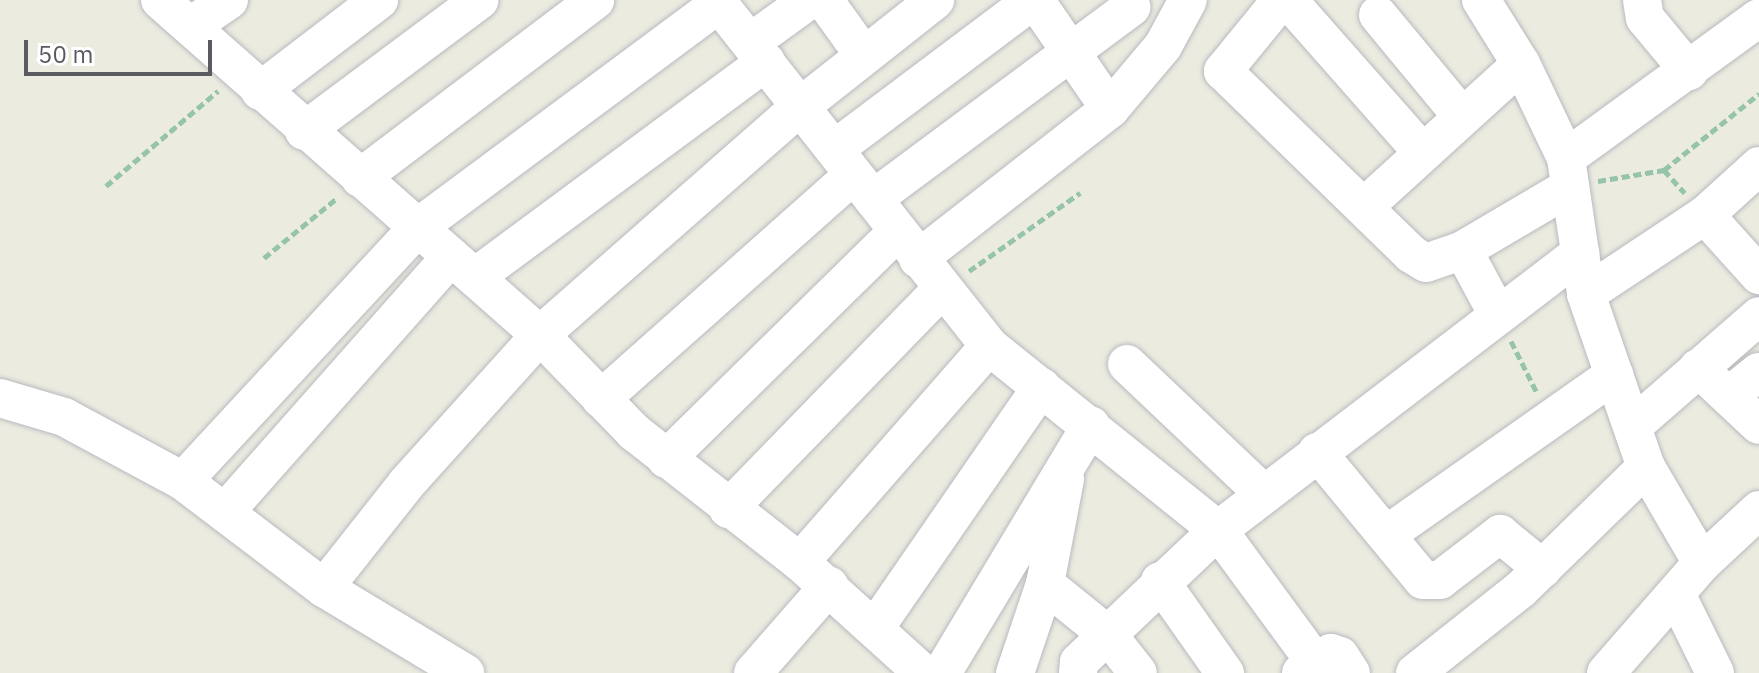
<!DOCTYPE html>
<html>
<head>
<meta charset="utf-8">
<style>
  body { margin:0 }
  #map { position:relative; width:1759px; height:673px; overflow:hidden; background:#ecebe0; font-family:"IBM Plex Sans",sans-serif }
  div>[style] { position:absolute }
  .path>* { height:5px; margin-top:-2.5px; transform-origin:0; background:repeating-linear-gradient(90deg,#95c4ab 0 8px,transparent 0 12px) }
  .roads { filter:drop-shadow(0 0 2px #b8b9bf) drop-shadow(0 0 2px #b8b9bf) }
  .minor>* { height:38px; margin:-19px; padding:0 19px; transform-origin:19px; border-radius:19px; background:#fff }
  span { translate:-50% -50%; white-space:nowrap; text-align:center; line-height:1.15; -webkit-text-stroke:6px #fff; paint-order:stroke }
  .scale { position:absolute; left:24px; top:40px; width:188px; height:36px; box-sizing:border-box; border:4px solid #595b61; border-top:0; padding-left:10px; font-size:24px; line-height:28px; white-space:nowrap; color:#595b61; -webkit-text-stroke:6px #fff; paint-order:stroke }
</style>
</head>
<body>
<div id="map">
  <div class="path">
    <div style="left:1664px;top:170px;width:31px;rotate:48deg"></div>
    <div style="left:1598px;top:181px;width:67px;rotate:-9.5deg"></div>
    <div style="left:1664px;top:170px;width:122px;rotate:-38.7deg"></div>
    <div style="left:106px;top:186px;width:147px;rotate:-40.3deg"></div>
    <div style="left:264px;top:258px;width:94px;rotate:-39.4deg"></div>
    <div style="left:969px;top:271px;width:136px;rotate:-35.1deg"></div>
    <div style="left:1511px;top:341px;width:58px;rotate:63.4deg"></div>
  </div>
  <div class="roads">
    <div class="minor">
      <div style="left:160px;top:0;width:507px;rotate:41.4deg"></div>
      <div style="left:540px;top:335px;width:135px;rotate:45.9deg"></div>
      <div style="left:634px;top:432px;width:211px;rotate:38.1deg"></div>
      <div style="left:800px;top:562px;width:166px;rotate:42.1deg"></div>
      <div style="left:716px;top:0;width:441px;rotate:51.7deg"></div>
      <div style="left:989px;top:346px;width:294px;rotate:38.8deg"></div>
      <div style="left:1218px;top:530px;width:164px;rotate:53.7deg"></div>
      <div style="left:824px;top:0;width:67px;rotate:54.2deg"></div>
      <div style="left:1035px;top:0;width:132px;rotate:55.5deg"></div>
      <div style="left:1281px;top:0;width:92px;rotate:129.2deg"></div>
      <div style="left:1223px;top:71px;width:262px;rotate:44.2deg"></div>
      <div style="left:1411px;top:254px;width:17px;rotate:31deg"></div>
      <div style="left:1426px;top:263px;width:39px;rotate:-19deg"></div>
      <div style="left:1463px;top:250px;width:124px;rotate:-30.5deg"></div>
      <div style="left:1288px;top:0;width:203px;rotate:48.6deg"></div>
      <div style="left:1481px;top:0;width:75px;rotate:58deg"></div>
      <div style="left:1521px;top:64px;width:104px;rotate:64.4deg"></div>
      <div style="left:1566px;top:158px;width:137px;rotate:81.6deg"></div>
      <div style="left:1586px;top:294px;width:183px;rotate:70.9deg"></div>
      <div style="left:1646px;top:467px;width:111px;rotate:59.7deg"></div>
      <div style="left:1642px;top:0;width:18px;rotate:81deg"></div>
      <div style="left:1645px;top:18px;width:69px;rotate:50.3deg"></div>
      <div style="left:1378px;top:15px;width:129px;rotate:50.4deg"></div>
      <div style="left:191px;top:26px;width:46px;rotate:-34.4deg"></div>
      <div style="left:751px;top:42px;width:72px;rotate:-35.9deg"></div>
      <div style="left:260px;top:91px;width:150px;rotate:-37.4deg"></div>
      <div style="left:304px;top:131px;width:219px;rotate:-36.7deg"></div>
      <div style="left:836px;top:148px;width:246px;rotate:-36.9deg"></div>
      <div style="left:1566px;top:158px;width:238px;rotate:-36deg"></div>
      <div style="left:360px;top:178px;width:295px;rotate:-37.1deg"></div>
      <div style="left:873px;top:199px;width:322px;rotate:-36.6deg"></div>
      <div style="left:1364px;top:207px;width:212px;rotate:-42.3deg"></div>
      <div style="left:1705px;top:215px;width:81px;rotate:48deg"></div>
      <div style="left:1463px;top:250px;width:74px;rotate:61.7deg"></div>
      <div style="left:918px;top:259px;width:244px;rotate:-38deg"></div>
      <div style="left:1110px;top:109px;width:82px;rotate:-49.9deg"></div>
      <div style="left:1163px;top:46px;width:52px;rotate:-61.5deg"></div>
      <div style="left:475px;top:277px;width:362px;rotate:-36.5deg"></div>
      <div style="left:1586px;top:294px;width:143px;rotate:-33.6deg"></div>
      <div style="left:1705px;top:215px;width:73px;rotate:-42.2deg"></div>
      <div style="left:1127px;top:364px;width:187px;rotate:43.5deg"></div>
      <div style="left:1698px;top:368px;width:83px;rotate:43.1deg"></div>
      <div style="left:1729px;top:396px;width:38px;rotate:-39deg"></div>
      <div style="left:0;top:398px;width:67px;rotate:16.5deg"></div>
      <div style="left:64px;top:417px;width:135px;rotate:28.3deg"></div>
      <div style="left:183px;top:481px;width:177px;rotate:37.2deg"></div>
      <div style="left:324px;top:588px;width:165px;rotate:31.1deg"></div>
      <div style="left:601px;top:399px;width:337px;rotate:-41.6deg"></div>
      <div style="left:1633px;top:426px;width:167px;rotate:-41.1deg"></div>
      <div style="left:1317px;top:452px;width:166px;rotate:50.4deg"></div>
      <div style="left:1423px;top:580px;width:17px"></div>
      <div style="left:1440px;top:580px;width:76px;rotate:-37.5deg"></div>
      <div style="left:1500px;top:534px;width:55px;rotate:39.1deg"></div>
      <div style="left:666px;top:459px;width:324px;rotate:-44.5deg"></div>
      <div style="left:183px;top:481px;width:345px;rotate:-47.2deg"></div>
      <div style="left:417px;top:228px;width:376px;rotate:-36.6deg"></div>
      <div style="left:728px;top:509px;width:305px;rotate:-45.8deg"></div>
      <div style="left:225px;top:512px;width:341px;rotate:-48.5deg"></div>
      <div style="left:1386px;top:535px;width:279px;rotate:-35.1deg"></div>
      <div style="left:800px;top:562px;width:287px;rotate:-48.8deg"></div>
      <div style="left:1160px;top:581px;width:113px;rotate:54.8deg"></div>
      <div style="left:1045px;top:584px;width:81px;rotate:39deg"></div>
      <div style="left:1108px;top:635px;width:48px;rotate:51.7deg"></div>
      <div style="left:324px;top:588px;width:132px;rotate:-51.7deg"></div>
      <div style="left:406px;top:484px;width:200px;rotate:-48deg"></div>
      <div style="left:540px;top:335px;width:347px;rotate:-41.3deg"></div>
      <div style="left:801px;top:106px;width:171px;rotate:-38.3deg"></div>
      <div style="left:1676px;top:594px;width:88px;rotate:63.7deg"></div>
      <div style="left:875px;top:628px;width:293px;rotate:-55.4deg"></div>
      <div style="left:753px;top:673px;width:116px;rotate:-48.9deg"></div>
      <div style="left:942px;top:673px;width:289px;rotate:-59deg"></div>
      <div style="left:1015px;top:673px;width:94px;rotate:-71.4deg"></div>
      <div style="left:1045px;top:584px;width:107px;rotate:-79.2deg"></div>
      <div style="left:1078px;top:673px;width:11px;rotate:-85deg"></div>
      <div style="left:1079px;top:662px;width:192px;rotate:-43.5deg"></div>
      <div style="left:1218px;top:530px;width:456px;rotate:-37.4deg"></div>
      <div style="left:1301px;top:673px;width:36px;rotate:-34deg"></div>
      <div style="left:1331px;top:653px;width:9px;rotate:18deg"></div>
      <div style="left:1340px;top:656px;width:20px;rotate:57deg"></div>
      <div style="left:1415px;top:673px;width:135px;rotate:-38.4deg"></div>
      <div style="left:1521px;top:589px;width:175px;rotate:-44.3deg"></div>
      <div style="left:1606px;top:673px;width:146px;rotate:-48.9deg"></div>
      <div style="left:1702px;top:563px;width:78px;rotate:-42.9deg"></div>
    </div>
  </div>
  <div class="scale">50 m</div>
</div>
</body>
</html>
